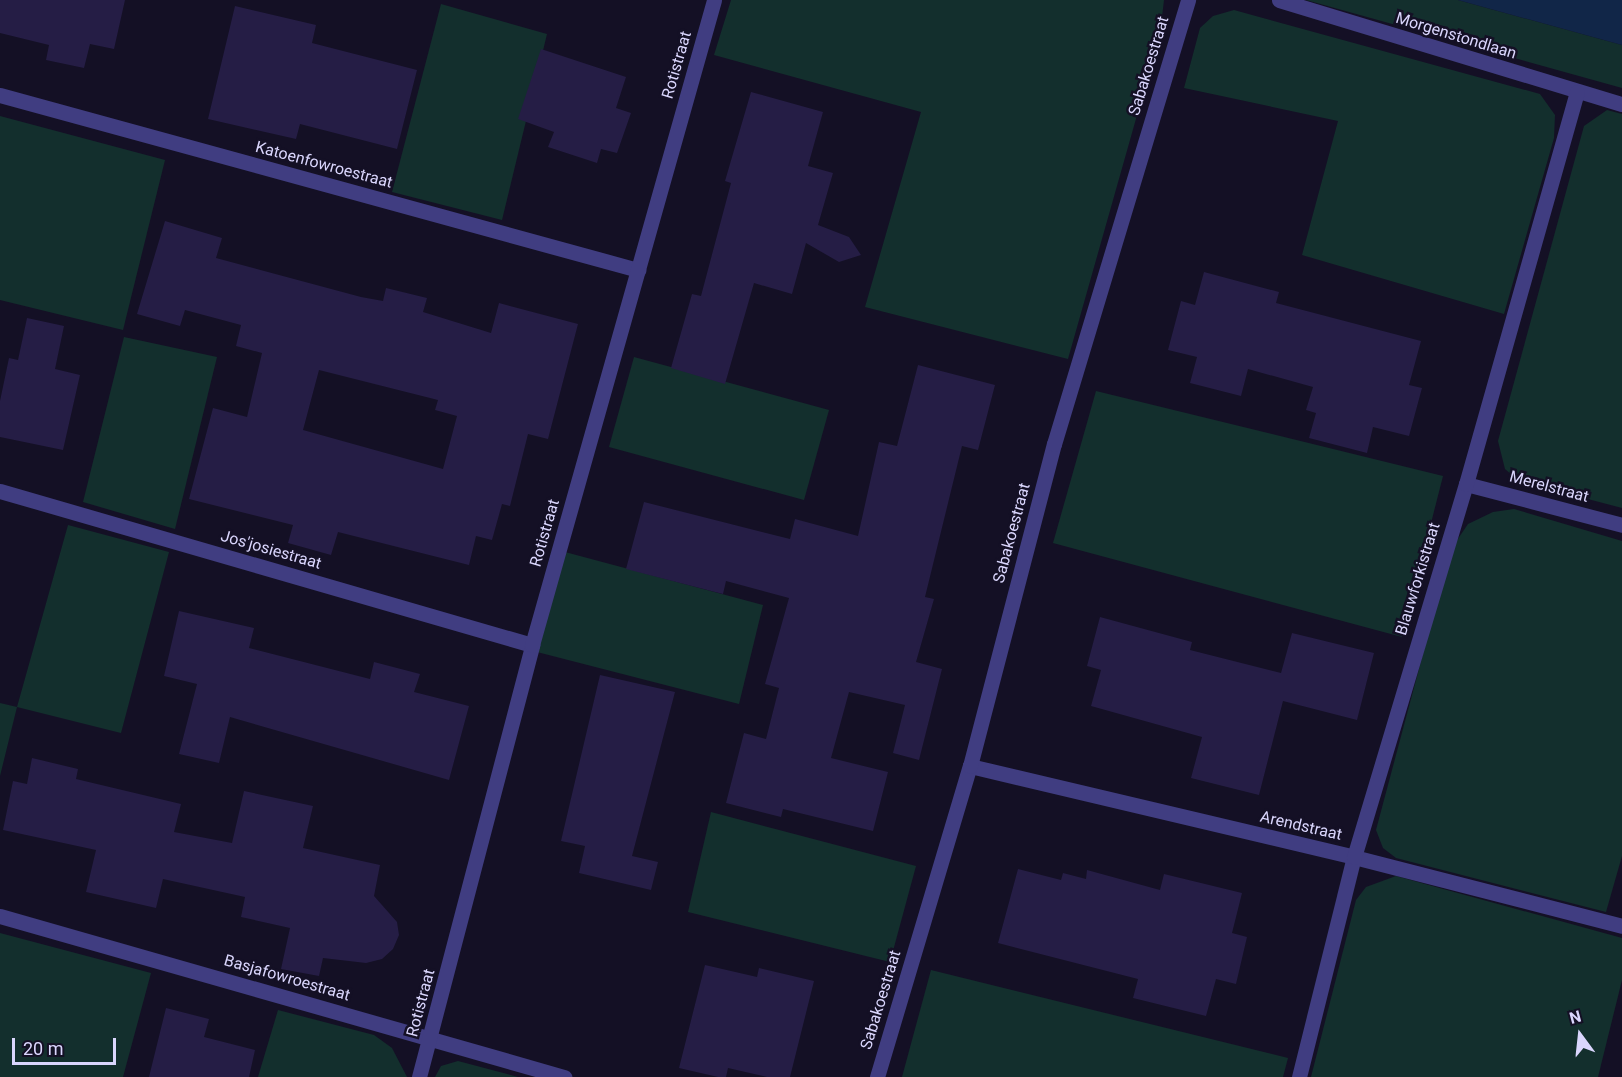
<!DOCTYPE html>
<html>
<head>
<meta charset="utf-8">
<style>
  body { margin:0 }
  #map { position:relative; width:1622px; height:1077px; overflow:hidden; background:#141025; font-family:Roboto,sans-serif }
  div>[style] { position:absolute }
  .green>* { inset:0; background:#132f2d }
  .water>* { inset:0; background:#112648 }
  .building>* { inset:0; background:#251d45 }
  .minor>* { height:15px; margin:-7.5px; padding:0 7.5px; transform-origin:7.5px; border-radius:7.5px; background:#403d81 }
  span { translate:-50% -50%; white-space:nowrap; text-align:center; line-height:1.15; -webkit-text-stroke:5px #141025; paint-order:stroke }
  .street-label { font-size:16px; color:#dad6fd }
  .north { position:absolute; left:1550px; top:1005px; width:60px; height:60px; -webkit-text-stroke:4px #141025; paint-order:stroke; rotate:345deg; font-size:16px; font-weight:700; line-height:24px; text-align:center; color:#dad6fd }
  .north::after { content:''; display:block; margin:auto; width:21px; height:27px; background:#dad6fd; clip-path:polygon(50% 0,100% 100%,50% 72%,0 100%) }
  .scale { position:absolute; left:12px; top:1038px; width:104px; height:27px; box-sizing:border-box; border:3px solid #dad6fd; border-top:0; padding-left:8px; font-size:18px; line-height:21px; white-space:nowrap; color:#dad6fd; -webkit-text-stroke:4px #141025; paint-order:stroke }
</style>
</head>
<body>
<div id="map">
  <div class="green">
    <div style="clip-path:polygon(731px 0,1164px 0,1160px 34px,1068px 359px,865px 307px,921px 112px,714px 55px)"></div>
    <div style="clip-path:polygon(1306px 0,1458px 0,1622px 45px,1622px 88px)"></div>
    <div style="clip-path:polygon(441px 4px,547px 34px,502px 220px,392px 192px)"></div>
    <div style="clip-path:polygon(1234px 10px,1540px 94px,1555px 115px,1554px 138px,1504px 314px,1302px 255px,1338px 121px,1184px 88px,1200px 28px,1213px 16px)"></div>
    <div style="clip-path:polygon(1607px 110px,1622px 114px,1622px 508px,1519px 481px,1505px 469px,1498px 441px,1584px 126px)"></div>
    <div style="clip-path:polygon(0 116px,165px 160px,123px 330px,0 300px)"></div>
    <div style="clip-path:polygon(124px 337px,217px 357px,175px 529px,83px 502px)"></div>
    <div style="clip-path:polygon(634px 357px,829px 410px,804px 500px,609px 447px)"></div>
    <div style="clip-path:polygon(1096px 391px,1443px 476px,1402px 637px,1053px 543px)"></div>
    <div style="clip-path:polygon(1514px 509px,1622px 541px,1622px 856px,1606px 912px,1396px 858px,1383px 848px,1376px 830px,1451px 549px,1468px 524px,1493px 512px)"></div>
    <div style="clip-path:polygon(68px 525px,169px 552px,121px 733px,17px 707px,0 776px,0 703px,17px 707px)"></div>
    <div style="clip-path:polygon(565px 552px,763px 605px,739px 704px,537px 652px)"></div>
    <div style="clip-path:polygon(711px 812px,916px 866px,890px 962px,688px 912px)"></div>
    <div style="clip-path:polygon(1396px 876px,1622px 938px,1622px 980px,1598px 1077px,1311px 1077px,1356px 900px,1366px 887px)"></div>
    <div style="clip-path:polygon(0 933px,151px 973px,123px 1077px,0 1077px)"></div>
    <div style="clip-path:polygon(931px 970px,1288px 1058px,1283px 1077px,902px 1077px)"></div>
    <div style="clip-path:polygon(278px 1010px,374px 1035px,392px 1048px,407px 1077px,258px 1077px)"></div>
    <div style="clip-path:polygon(458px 1061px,518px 1077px,435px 1077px,441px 1066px)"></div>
  </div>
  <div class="water">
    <div style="clip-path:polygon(1458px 0,1622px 0,1622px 45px)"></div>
  </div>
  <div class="building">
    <div style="clip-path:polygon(0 0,125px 0,114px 49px,90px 44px,84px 68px,46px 60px,49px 45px,0 33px)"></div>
    <div style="clip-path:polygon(235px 6px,316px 25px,312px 43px,417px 70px,397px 149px,300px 124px,296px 139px,208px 119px)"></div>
    <div style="clip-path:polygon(541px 49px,626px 77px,616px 108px,631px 113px,617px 153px,601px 149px,597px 163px,548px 147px,554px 132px,518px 119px)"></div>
    <div style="clip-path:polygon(751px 92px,823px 112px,808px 166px,833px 173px,818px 225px,849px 237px,861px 255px,839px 262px,806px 243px,792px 294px,754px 283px,725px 384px,671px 368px,692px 294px,701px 296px,731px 183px,725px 181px)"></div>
    <div style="clip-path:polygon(evenodd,165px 221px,222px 238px,216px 258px,361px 297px,383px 301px,386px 288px,427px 298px,423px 312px,491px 333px,499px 303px,578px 324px,548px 439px,528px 434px,510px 506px,502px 504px,492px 540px,476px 536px,469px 565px,338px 532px,331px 555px,288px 543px,293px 525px,189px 499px,213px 408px,247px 417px,262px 353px,236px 346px,241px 325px,185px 310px,180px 326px,137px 314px,165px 221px,319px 370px,438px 400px,435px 410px,457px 416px,443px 469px,303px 430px,319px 370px)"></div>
    <div style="clip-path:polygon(1204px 272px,1279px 292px,1276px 303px,1421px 341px,1409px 385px,1422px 388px,1409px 436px,1373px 427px,1367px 453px,1309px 438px,1316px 413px,1306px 410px,1313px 387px,1248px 369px,1241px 396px,1190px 383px,1197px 357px,1168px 350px,1181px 301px,1195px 305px)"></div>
    <div style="clip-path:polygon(27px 318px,64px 326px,55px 369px,80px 375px,63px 450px,0 437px,0 401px,9px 358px,18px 360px)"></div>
    <div style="clip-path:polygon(918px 365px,995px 385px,978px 450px,962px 446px,925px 597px,934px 599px,916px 662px,942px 669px,919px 760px,893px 753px,905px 705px,849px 692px,831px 758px,888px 772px,873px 831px,783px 809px,781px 817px,726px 803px,744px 733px,766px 739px,779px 688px,765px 684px,789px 598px,726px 581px,723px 594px,626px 569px,644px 502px,790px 539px,795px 519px,858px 536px,879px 442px,897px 446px)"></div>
    <div style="clip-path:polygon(179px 611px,254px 628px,249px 648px,370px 679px,374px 662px,420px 674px,414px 692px,469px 706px,449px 780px,230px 717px,219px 763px,179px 754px,197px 684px,164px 676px)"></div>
    <div style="clip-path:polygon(1100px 617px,1192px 642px,1190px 650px,1281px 673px,1292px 633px,1374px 653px,1357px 720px,1283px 701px,1259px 795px,1191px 778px,1202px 737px,1091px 706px,1101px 670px,1087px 666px)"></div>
    <div style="clip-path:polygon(600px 675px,675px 692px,632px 856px,658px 862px,651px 890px,579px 873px,585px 846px,561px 841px)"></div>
    <div style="clip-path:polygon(32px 758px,78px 769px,76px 779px,181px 804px,174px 832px,232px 843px,244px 791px,313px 806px,303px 848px,380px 865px,374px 896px,397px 922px,399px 935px,393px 949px,382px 959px,366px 963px,323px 958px,319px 976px,281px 969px,290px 928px,241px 917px,245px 897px,163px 879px,156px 908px,86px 892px,96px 850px,3px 830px,13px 781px,27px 784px)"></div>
    <div style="clip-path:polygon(1018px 869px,1061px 880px,1063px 873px,1086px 879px,1087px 870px,1160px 890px,1164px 874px,1242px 893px,1232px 933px,1247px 937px,1236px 984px,1216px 979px,1206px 1016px,1133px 998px,1138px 979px,998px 943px)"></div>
    <div style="clip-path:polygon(705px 965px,757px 977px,759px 968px,814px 981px,790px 1077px,767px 1077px,728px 1068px,726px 1077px,718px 1077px,679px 1068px)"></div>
    <div style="clip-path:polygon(166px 1008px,209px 1019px,204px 1037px,255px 1050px,249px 1077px,149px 1077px)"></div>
  </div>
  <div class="minor">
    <div style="left:1279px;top:0;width:358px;rotate:16.9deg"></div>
    <div style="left:0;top:95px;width:662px;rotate:15.34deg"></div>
    <div style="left:1466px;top:484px;width:161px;rotate:14.7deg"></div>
    <div style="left:0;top:491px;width:554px;rotate:16.14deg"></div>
    <div style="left:970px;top:766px;width:395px;rotate:13.3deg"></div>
    <div style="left:1354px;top:857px;width:277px;rotate:14.4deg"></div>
    <div style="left:0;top:916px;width:587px;rotate:15.93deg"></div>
    <div style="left:419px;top:1077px;width:447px;rotate:-75.3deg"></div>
    <div style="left:532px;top:645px;width:670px;rotate:-74.24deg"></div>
    <div style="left:877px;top:1077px;width:325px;rotate:-73.4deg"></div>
    <div style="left:970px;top:766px;width:333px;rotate:-75.4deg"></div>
    <div style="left:1054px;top:444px;width:464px;rotate:-73.2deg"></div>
    <div style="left:1299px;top:1077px;width:227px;rotate:-76deg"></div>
    <div style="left:1354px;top:857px;width:389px;rotate:-73.3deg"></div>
    <div style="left:1466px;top:484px;width:407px;rotate:-74.2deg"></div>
  </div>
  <div class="street-label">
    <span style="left:1456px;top:36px;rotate:17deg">Morgenstondlaan</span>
    <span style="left:677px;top:65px;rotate:-74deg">Rotistraat</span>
    <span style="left:1149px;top:66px;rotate:-73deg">Sabakoestraat</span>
    <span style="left:324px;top:165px;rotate:15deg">Katoenfowroestraat</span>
    <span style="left:1549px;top:487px;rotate:15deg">Merelstraat</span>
    <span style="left:545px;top:533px;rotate:-74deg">Rotistraat</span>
    <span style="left:1012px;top:533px;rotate:-75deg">Sabakoestraat</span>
    <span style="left:271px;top:550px;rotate:16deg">Jos'josiestraat</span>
    <span style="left:1418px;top:579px;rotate:-73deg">Blauwforkistraat</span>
    <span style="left:1301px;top:826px;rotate:13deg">Arendstraat</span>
    <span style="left:287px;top:978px;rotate:16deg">Basjafowroestraat</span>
    <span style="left:881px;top:1000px;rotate:-73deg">Sabakoestraat</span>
    <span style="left:421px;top:1003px;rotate:-75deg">Rotistraat</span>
  </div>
  <div class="north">N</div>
  <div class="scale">20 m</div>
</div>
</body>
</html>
